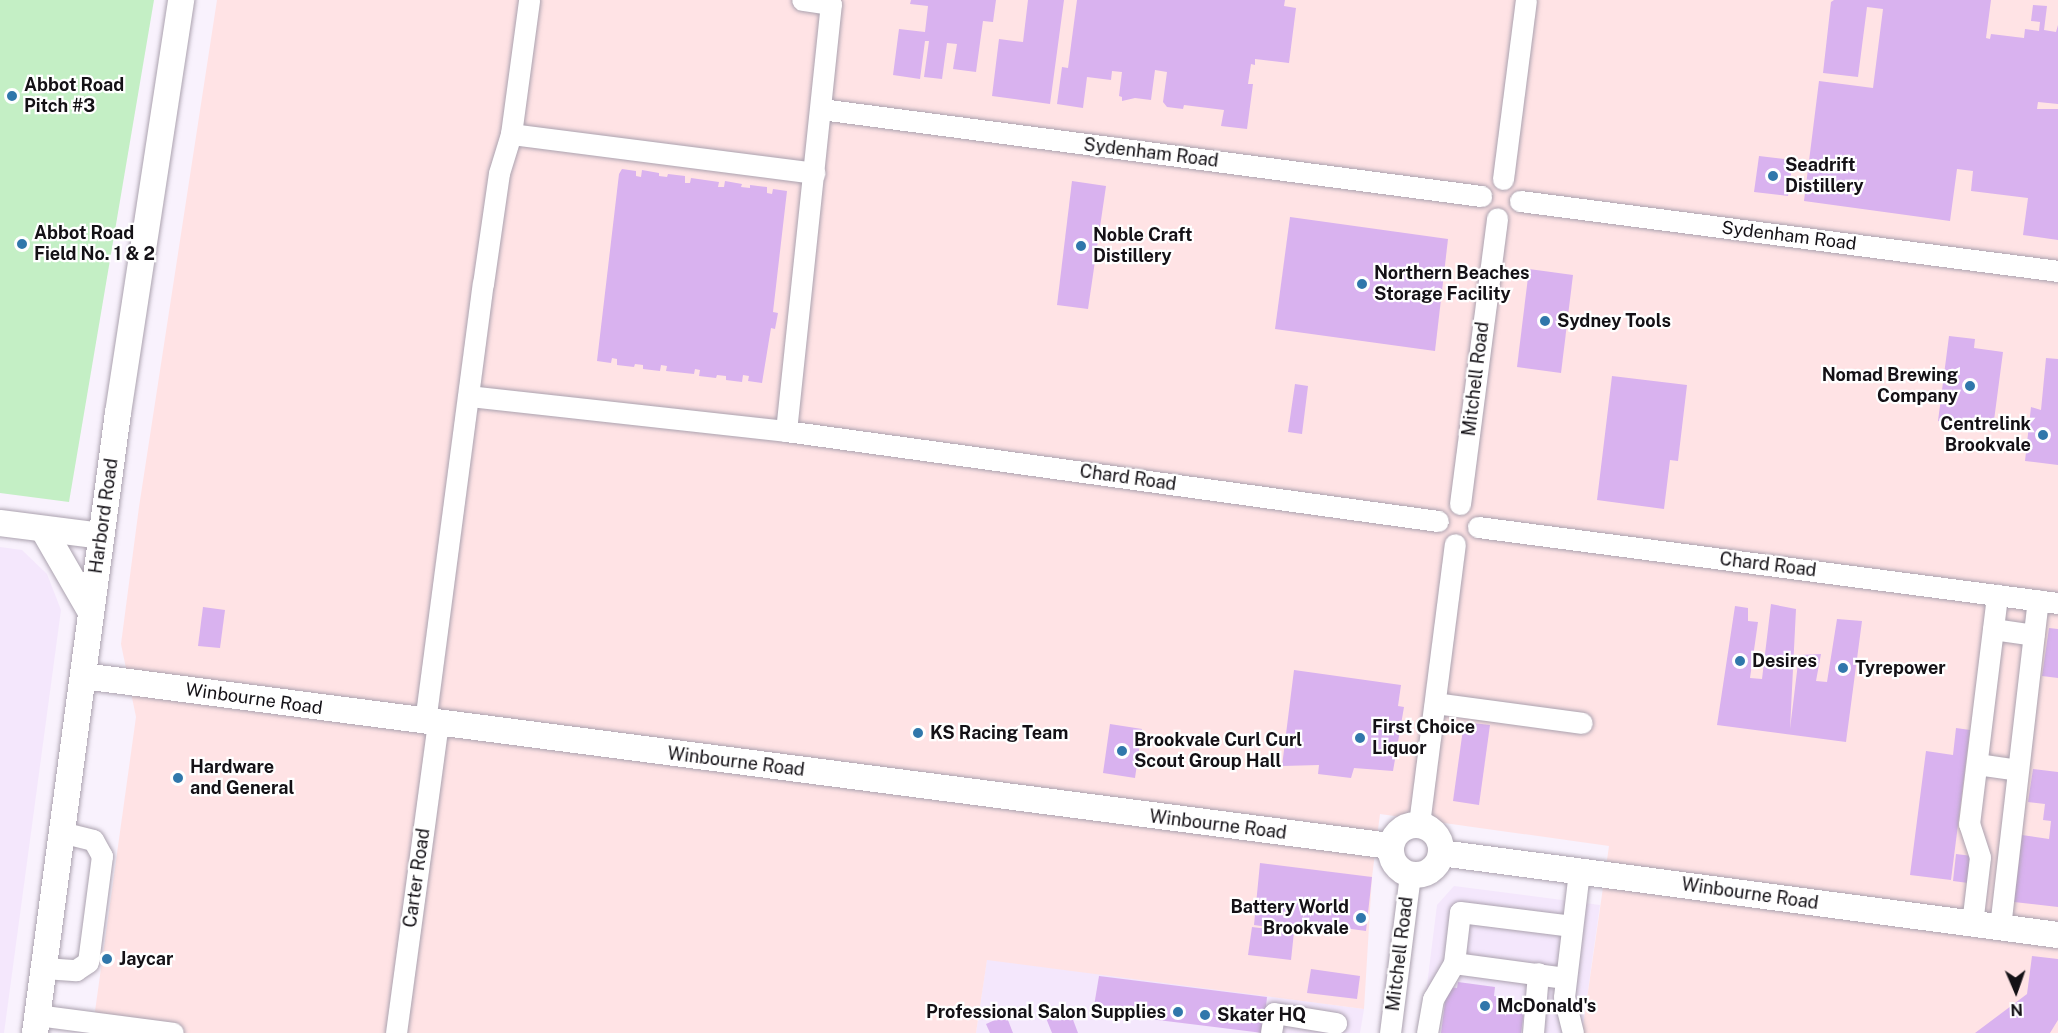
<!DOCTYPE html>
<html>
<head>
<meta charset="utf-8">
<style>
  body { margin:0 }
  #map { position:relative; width:2058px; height:1033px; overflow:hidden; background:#f9f2fd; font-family:"Public Sans",sans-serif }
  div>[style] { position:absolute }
  .built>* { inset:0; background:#f4e7fc }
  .industrial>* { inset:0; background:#ffe3e5 }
  .green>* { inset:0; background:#c4efc5 }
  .building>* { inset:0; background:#d9b2ef }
  .roads { filter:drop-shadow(0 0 2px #aba2af) drop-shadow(0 0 2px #aba2af) }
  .minor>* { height:21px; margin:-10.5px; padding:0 10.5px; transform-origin:10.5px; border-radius:10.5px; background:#fff }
  .major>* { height:26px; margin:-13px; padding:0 13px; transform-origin:13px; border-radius:13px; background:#fff }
  .major>.ring { margin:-13px; padding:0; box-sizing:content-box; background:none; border:26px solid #fff; border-radius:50% }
  .dots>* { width:16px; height:16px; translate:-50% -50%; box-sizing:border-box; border:3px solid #fff; border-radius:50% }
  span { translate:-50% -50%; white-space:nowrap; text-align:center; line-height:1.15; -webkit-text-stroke:4.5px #fff; paint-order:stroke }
  .poi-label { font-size:18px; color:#141116; font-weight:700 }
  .left { translate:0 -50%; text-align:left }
  .right { translate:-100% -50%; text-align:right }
  .street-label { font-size:18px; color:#141116 }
  .north { position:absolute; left:1986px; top:961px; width:60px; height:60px; -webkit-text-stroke:4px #fff; paint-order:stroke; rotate:178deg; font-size:16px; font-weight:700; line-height:24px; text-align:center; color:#141116 }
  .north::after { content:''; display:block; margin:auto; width:21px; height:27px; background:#141116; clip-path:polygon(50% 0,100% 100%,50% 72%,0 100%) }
</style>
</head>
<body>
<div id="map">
  <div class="built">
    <div style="clip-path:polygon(0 547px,22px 550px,47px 574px,61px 610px,4px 1033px,0 1033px)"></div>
    <div style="clip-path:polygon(1454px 886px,1600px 905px,1582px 1033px,1421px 1033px,1437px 905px)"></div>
    <div style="clip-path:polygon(987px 959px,1364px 1009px,1360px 1033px,976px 1033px)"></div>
  </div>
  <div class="industrial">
    <div style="clip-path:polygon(217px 0,2058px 0,2058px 1033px,1582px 1033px,1609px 846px,1380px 814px,1372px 877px,1364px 1009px,987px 960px,976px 1033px,92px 1033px,136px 717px,121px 644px,139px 507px)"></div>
  </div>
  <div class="green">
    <div style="clip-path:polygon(0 0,154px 0,69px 502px,0 493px)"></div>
  </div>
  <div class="building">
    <div style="clip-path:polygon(911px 0,996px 0,993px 22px,983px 21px,976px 72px,953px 69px,957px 44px,947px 43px,942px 79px,924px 77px,929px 41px,925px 41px,920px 79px,893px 75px,899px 29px,925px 32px,928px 6px,910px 4px)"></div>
    <div style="clip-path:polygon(1028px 0,1064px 0,1050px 104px,992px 96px,999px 39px,1023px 42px)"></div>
    <div style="clip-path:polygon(1077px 0,1285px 0,1284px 6px,1296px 8px,1289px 63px,1255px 59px,1255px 65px,1251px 64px,1248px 84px,1253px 84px,1247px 129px,1221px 126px,1224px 110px,1184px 105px,1183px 109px,1167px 107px,1163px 102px,1167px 72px,1155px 70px,1151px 100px,1135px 98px,1122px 101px,1122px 97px,1119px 96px,1122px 72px,1112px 71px,1111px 80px,1087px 77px,1083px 108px,1057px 104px,1062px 67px,1068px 68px)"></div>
    <div style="clip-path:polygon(1834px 0,1991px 0,1986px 38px,1990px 39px,1991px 34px,2024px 38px,2025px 29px,2039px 31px,2040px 22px,2031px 21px,2033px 5px,2047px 6px,2044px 30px,2056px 32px,2058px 25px,2058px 104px,2038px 102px,2037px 109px,2058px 109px,2058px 240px,2023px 235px,2028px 198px,1971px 191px,1973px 171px,1957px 169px,1950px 221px,1804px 201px,1819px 81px,1873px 88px,1883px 9px,1867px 7px,1858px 77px,1823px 73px,1831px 2px)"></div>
    <div style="clip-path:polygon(1759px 156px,1793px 160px,1788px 196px,1754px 192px)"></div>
    <div style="clip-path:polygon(622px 169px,636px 171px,636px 176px,641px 177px,642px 170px,659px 173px,659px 176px,667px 177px,668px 174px,685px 176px,685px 183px,690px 183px,691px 178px,719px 182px,718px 187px,724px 187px,725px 181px,742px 184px,741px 187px,750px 188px,750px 185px,767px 187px,767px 193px,772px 194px,773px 189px,787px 191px,773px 312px,778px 313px,775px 329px,771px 328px,762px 383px,748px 381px,749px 376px,743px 375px,742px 382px,726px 380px,726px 376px,717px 375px,716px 378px,699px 376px,700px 370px,695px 369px,694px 374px,666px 371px,667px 366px,661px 365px,660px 371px,643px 369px,643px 365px,635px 364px,634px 367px,617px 365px,617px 359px,612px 358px,611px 363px,597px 361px,619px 174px)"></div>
    <div style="clip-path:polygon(1072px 181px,1106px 186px,1088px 309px,1057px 305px)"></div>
    <div style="clip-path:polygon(1290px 217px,1448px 239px,1435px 351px,1275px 329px)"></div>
    <div style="clip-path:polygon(1529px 269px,1573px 275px,1561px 373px,1517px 367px)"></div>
    <div style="clip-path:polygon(1949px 336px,1975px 339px,1974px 348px,2003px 352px,1993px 428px,1938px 421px)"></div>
    <div style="clip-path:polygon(2046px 358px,2058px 359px,2058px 465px,2025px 461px,2031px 407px,2041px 410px)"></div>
    <div style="clip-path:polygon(1612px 376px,1687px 385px,1678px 461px,1670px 460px,1664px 509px,1597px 500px)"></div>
    <div style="clip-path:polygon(1295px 384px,1308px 386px,1302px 434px,1288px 432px)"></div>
    <div style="clip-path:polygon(1771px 604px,1796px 609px,1790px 729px,1799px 655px,1821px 654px,1816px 681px,1827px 682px,1837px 619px,1862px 621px,1846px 742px,1717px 725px,1735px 606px,1748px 608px,1748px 621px,1758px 622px,1750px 678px,1762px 679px)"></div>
    <div style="clip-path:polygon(203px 607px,225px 610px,220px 648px,198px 646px)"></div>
    <div style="clip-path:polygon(2049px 628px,2058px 629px,2058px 678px,2042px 676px)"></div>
    <div style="clip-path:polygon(1294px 670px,1401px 685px,1398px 706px,1404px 707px,1393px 771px,1354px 768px,1351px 778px,1318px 774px,1319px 765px,1282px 766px)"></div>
    <div style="clip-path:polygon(1464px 722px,1490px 725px,1479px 805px,1453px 801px)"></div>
    <div style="clip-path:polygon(1110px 724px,1142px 729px,1135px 778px,1103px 773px)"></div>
    <div style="clip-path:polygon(1956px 728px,1970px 730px,1951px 880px,1910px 875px,1926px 751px,1953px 755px)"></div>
    <div style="clip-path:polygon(2033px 769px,2058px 772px,2058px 907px,2014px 902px,2022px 835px,2049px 839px,2051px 821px,2043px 820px,2045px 804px,2028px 802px)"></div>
    <div style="clip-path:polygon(1956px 854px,1972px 856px,1968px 883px,1953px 881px)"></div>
    <div style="clip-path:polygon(1260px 863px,1372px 877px,1366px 931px,1315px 924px,1314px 933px,1254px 925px)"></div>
    <div style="clip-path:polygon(1252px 927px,1294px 932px,1291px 960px,1248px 955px)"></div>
    <div style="clip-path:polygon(2032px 956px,2058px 959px,2058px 1020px,2050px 1033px,1975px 1033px,2027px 994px)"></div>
    <div style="clip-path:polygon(1311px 969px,1360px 976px,1357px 999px,1307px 993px)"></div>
    <div style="clip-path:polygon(1099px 976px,1267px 997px,1263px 1033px,1093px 1012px)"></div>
    <div style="clip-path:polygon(1458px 982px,1495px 987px,1494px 996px,1502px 997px,1502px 1000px,1525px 1004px,1521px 1033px,1441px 1033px,1447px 987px,1457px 988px)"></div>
    <div style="clip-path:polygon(1069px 1009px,1078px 1033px,1052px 1033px,1046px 1018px)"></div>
    <div style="clip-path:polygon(1006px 1015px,1013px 1033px,990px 1033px,986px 1024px)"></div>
  </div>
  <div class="roads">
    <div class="minor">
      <div style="left:821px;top:109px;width:666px;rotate:7.51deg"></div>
      <div style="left:511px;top:134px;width:306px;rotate:7.3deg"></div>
      <div style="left:1503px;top:179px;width:180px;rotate:-82.7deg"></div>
      <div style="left:1520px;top:201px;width:543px;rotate:7.41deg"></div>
      <div style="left:469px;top:396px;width:319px;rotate:6.3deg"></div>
      <div style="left:786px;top:431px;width:658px;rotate:7.86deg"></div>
      <div style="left:786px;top:431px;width:429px;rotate:-84deg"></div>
      <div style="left:831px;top:4px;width:29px;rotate:-172deg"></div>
      <div style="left:1460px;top:504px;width:288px;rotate:-82.6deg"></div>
      <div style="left:1478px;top:527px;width:585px;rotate:7.47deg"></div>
      <div style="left:1993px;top:629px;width:41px;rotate:8.3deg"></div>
      <div style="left:1435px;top:703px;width:148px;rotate:7.7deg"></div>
      <div style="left:425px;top:722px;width:442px;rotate:-82.5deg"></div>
      <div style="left:483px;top:284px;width:112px;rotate:-81.8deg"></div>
      <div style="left:499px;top:173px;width:41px;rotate:-72.9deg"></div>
      <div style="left:511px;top:134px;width:135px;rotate:-82.3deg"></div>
      <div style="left:1977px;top:764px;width:41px;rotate:8.3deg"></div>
      <div style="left:1419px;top:824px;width:282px;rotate:-82.7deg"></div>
      <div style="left:1972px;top:924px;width:67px;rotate:-83.2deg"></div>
      <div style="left:1980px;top:857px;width:35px;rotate:-108deg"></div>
      <div style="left:1969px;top:824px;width:231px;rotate:-83deg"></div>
      <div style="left:2000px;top:927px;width:329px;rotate:-83.4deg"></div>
      <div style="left:44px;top:968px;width:32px;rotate:4deg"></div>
      <div style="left:76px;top:970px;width:14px;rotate:-34deg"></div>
      <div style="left:88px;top:962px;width:107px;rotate:-82.5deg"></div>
      <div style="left:102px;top:856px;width:18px;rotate:-119deg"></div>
      <div style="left:93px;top:840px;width:32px;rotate:-166deg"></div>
      <div style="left:1565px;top:978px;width:112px;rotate:-172.3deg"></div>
      <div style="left:1454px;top:963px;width:51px;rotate:-83.3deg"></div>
      <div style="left:1460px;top:912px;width:113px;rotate:7.1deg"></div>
      <div style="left:37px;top:1015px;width:137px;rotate:7.5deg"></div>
      <div style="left:396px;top:1033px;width:312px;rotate:-82.3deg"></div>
      <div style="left:1271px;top:1033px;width:20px;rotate:-81deg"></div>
      <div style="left:1274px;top:1013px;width:63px;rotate:9.2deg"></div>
      <div style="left:1390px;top:1033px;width:159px;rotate:-82.8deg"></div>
      <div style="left:1427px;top:1033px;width:35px;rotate:-80deg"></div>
      <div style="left:1433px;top:999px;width:42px;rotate:-59.7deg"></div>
      <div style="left:1533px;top:1033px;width:60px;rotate:-85.2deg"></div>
      <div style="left:1573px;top:1033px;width:37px;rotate:-104deg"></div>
      <div style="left:1564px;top:997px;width:127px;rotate:-83.2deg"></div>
    </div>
    <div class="major">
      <div style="left:0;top:523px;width:102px;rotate:7.3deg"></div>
      <div style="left:43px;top:529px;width:96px;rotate:60deg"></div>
      <div style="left:83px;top:676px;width:1318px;rotate:7.41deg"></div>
      <div class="ring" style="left:1391px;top:825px;width:24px;height:24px"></div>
      <div style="left:1441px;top:853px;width:622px;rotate:7.57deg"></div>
      <div style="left:35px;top:1033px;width:626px;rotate:-82.38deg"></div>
      <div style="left:118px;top:413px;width:418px;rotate:-81.3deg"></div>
    </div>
  </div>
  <div class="dots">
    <div style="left:12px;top:96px;background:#3077ab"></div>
    <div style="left:1773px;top:176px;background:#3077ab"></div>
    <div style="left:22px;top:244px;background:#3077ab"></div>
    <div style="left:1081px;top:246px;background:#3077ab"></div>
    <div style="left:1362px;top:284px;background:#3077ab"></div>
    <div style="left:1545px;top:321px;background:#3077ab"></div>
    <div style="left:1970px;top:386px;background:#3077ab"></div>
    <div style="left:2043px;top:435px;background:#3077ab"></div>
    <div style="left:1740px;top:661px;background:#3077ab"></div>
    <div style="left:1843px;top:668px;background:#3077ab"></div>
    <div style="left:918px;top:733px;background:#3077ab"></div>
    <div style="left:1360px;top:738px;background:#3077ab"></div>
    <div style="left:1122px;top:751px;background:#3077ab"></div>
    <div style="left:178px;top:778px;background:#3077ab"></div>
    <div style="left:1361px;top:918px;background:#3077ab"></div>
    <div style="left:107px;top:959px;background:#3077ab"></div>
    <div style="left:1485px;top:1006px;background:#3077ab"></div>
    <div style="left:1178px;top:1012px;background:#3077ab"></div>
    <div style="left:1205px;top:1015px;background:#3077ab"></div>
  </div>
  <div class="poi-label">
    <span class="left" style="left:24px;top:96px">Abbot Road<br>Pitch #3</span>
    <span class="left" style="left:1785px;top:176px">Seadrift<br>Distillery</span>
    <span class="left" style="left:34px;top:244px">Abbot Road<br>Field No. 1 &amp; 2</span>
    <span class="left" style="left:1093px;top:246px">Noble Craft<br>Distillery</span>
    <span class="left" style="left:1374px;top:284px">Northern Beaches<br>Storage Facility</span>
    <span class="left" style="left:1557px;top:321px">Sydney Tools</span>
    <span class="right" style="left:1958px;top:386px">Nomad Brewing<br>Company</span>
    <span class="right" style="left:2031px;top:435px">Centrelink<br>Brookvale</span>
    <span class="left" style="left:1752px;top:661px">Desires</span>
    <span class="left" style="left:1855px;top:668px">Tyrepower</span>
    <span class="left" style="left:1372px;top:738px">First Choice<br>Liquor</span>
    <span class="left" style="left:930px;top:733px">KS Racing Team</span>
    <span class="left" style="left:1134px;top:751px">Brookvale Curl Curl<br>Scout Group Hall</span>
    <span class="left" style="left:190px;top:778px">Hardware<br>and General</span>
    <span class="right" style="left:1349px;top:918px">Battery World<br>Brookvale</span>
    <span class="left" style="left:119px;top:959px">Jaycar</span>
    <span class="left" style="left:1497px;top:1006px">McDonald's</span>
    <span class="right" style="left:1166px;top:1012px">Professional Salon Supplies</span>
    <span class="left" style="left:1217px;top:1015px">Skater HQ</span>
  </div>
  <div class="street-label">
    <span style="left:1151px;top:153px;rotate:7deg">Sydenham Road</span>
    <span style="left:1789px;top:236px;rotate:7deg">Sydenham Road</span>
    <span style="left:1476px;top:379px;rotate:-83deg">Mitchell Road</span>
    <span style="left:1128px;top:478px;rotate:8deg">Chard Road</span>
    <span style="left:104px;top:516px;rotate:-82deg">Harbord Road</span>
    <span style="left:1768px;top:565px;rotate:7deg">Chard Road</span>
    <span style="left:254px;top:699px;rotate:8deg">Winbourne Road</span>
    <span style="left:736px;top:762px;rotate:7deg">Winbourne Road</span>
    <span style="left:1218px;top:825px;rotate:7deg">Winbourne Road</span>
    <span style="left:417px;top:878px;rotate:-82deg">Carter Road</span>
    <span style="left:1750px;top:894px;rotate:8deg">Winbourne Road</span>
    <span style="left:1400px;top:954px;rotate:-83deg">Mitchell Road</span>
  </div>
  <div class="north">N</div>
</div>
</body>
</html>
